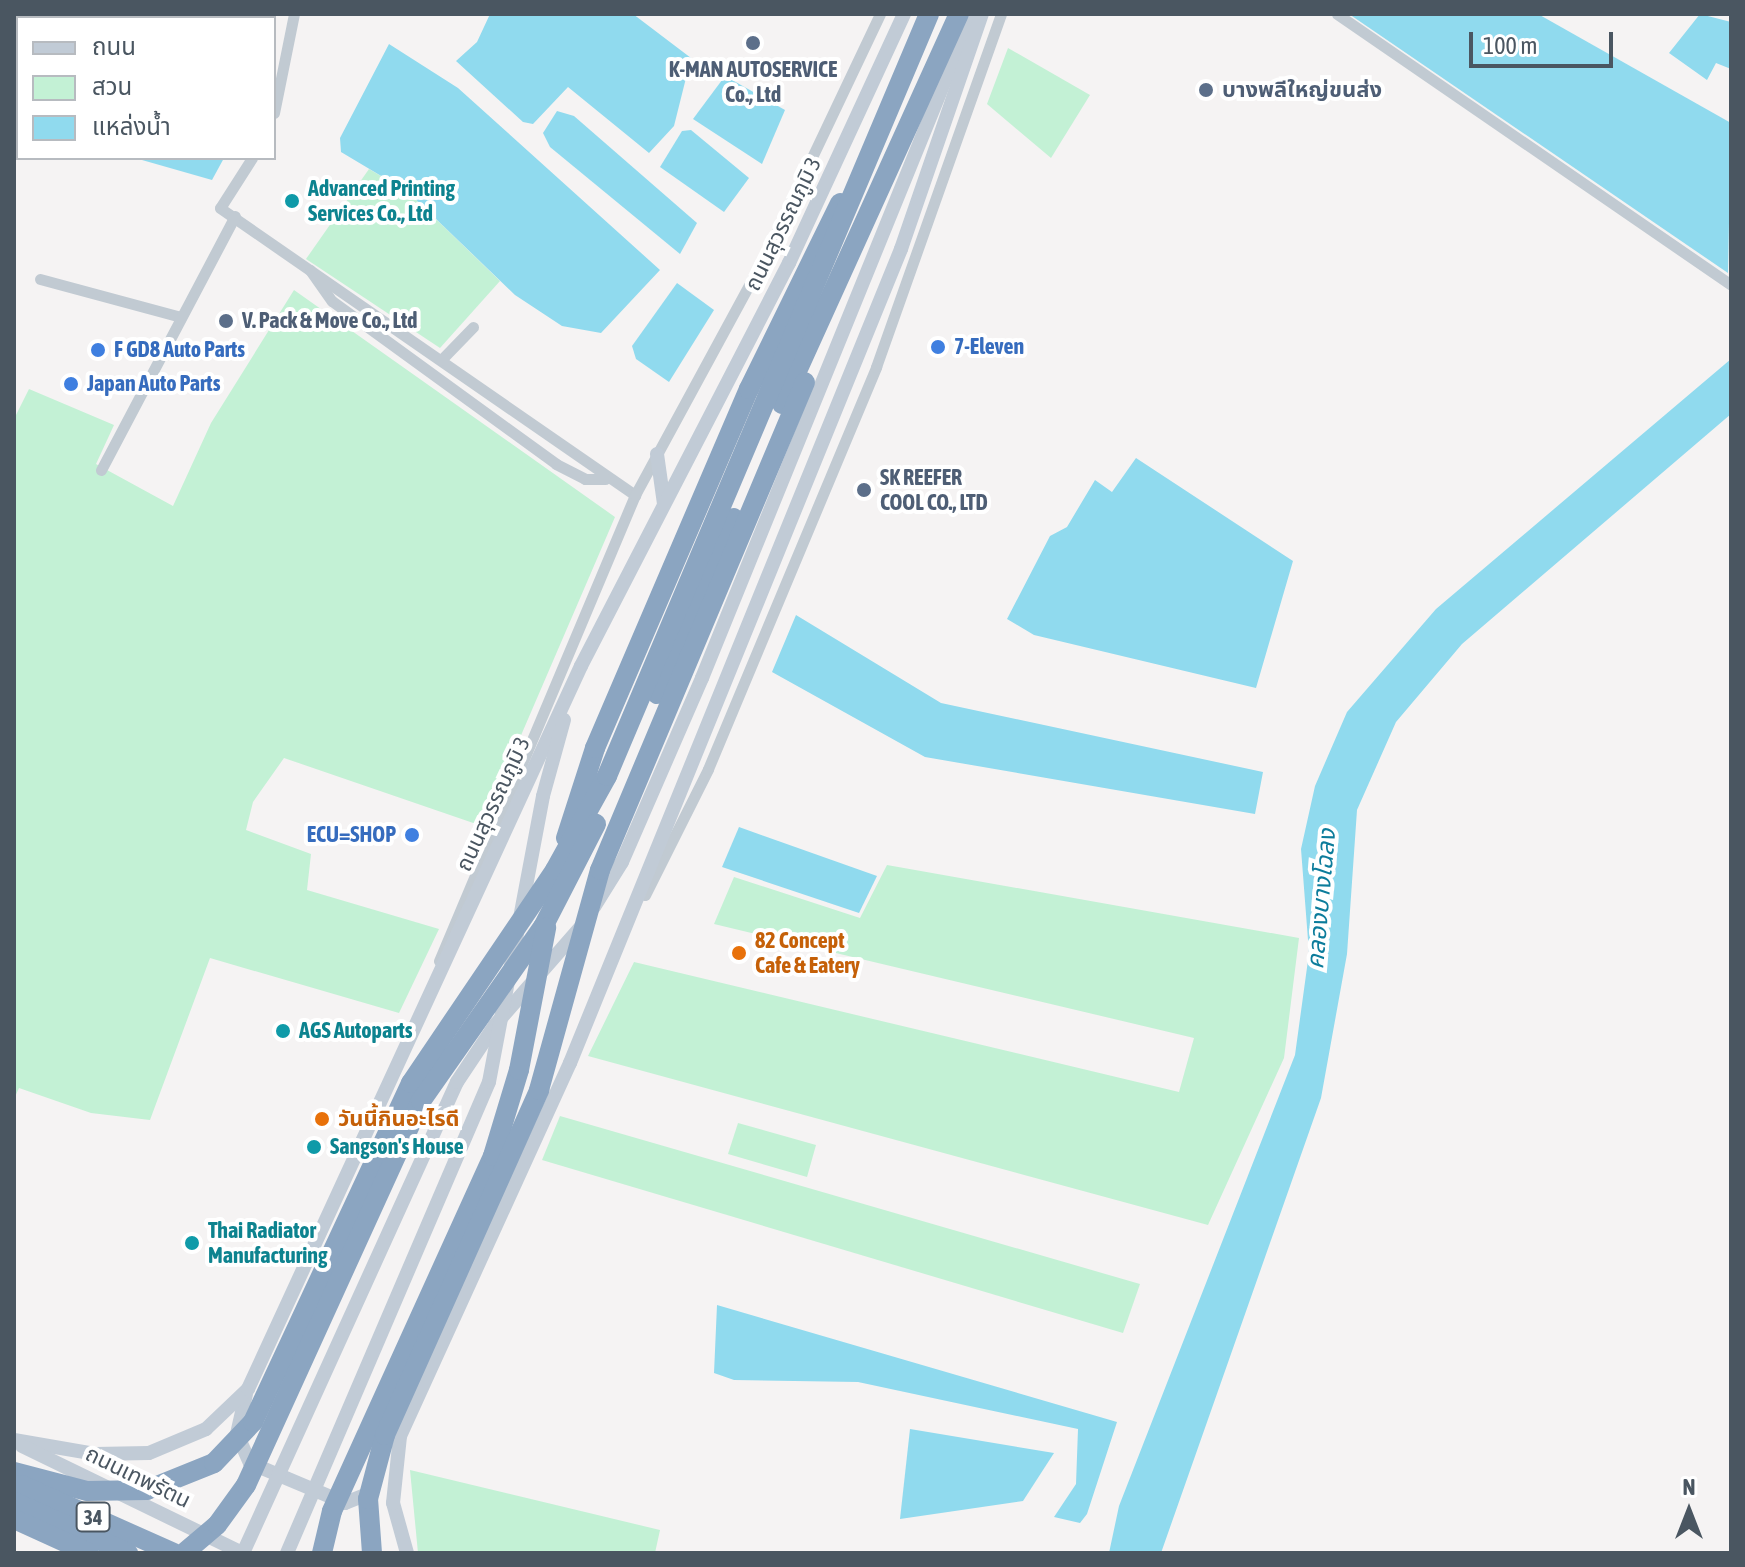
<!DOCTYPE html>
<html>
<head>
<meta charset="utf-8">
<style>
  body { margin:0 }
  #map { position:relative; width:1745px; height:1567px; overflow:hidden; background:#f5f3f3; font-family:"Asap Condensed","Noto Sans Thai",sans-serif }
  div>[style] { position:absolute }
  .green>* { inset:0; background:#c3f1d5 }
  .water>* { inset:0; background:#90daee }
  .street>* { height:11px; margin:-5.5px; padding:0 5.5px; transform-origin:5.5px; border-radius:5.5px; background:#c1cad2 }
  .secondary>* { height:14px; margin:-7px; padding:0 7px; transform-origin:7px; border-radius:7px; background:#c1cbd6 }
  .highway>* { height:20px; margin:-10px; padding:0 10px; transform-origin:10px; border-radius:10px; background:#8ba5c1 }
  .dots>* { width:22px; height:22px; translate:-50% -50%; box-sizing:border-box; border:4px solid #fff; border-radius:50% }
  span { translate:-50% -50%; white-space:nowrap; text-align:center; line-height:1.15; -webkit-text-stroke:8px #fff; paint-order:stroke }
  .shield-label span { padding:2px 6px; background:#fff; border:2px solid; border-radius:6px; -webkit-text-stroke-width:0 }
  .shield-label { font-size:20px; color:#4a5661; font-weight:700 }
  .service-label { font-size:22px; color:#4e5e75; font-weight:700 }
  .left { translate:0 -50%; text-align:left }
  .culture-label { font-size:22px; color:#0d838f; font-weight:700 }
  .street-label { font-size:22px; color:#4a5661 }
  .shop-label { font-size:22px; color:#366cbe; font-weight:700 }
  .right { translate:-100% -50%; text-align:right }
  .food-label { font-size:22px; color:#c56008; font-weight:700 }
  .water-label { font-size:24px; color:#0c7c9b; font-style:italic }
  .frame { position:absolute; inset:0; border:16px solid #4a5661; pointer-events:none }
  .legend { position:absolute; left:16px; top:16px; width:260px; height:144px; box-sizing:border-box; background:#fff; border:2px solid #b7bbc0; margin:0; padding:10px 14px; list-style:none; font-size:24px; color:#4a5661 }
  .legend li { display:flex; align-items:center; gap:16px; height:40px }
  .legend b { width:40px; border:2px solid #b7bbc0 }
  .north { position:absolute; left:1649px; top:1471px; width:80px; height:80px; -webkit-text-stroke:6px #fff; paint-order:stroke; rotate:0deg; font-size:22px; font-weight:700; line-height:32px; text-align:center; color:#4a5661 }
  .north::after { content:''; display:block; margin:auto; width:28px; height:36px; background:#4a5661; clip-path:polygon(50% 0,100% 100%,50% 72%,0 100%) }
  .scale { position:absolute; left:1469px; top:32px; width:144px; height:36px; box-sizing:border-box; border:4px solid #4a5661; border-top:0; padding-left:10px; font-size:24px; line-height:28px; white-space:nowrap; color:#4a5661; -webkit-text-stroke:6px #fff; paint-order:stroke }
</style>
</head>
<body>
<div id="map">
  <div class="green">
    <div style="clip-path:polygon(1008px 48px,1090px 95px,1051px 158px,987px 104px)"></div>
    <div style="clip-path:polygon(369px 169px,408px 192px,500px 281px,440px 348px,306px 259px)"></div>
    <div style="clip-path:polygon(294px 290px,615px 517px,482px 826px,284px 758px,253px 802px,246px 830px,311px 854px,307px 890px,439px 929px,399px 1013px,210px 958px,150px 1120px,91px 1113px,19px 1088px,14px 1099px,14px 419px,29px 389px,114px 425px,96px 464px,173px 506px,211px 423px)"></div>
    <div style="clip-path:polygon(887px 865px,1299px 938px,1284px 1058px,1208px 1225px,588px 1056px,634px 962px,1179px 1092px,1194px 1038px,714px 924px,734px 877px,860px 918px)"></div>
    <div style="clip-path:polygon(560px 1116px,1140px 1284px,1123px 1333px,542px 1160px)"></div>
    <div style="clip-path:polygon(738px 1123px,816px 1145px,807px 1177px,728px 1154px)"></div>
    <div style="clip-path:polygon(410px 1470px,660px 1530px,655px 1553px,418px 1553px)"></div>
  </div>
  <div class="water">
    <div style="clip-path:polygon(490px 14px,633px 14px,691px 58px,674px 126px,649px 153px,568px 87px,533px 124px,523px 122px,456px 61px,477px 42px)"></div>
    <div style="clip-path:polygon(1349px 14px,1538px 14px,1731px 123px,1728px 273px)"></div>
    <div style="clip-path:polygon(1700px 14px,1731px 22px,1731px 69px,1716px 63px,1707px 80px,1669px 53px)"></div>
    <div style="clip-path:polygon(389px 44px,458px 88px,660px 270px,601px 333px,562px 326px,515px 295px,408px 192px,341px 152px,340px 138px)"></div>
    <div style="clip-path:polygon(725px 76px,785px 110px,762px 164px,693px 119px)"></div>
    <div style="clip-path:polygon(557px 111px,574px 116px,697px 223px,680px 254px,550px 147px,543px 133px)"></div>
    <div style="clip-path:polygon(691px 130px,749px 178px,724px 212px,660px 167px,682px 131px)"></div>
    <div style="clip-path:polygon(135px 158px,224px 158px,212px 180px)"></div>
    <div style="clip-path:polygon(677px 283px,714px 310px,669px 382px,636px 359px,632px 346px)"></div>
    <div style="clip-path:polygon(1731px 359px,1731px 414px,1462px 644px,1396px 722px,1357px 810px,1347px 954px,1321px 1098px,1161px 1553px,1109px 1553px,1119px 1506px,1295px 1055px,1309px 953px,1301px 849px,1315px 786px,1347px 712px,1436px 609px)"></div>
    <div style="clip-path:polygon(1136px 458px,1293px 561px,1256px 688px,1034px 635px,1007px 619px,1050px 536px,1067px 527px,1095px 480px,1112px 492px)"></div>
    <div style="clip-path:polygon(796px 615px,941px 703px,1263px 772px,1255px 814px,925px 757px,772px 672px)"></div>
    <div style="clip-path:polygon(739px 827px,877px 876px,859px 913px,722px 867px)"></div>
    <div style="clip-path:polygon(717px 1305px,1117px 1422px,1087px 1514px,1080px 1523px,1054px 1517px,1076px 1484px,1078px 1429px,858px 1382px,734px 1380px,714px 1373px)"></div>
    <div style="clip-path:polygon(910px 1429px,1054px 1453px,1023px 1501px,900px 1519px)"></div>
  </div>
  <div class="street">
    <div style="left:1337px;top:14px;width:478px;rotate:34.5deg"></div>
    <div style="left:274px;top:113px;width:101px;rotate:-78.6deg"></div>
    <div style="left:252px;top:158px;width:59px;rotate:122.6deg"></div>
    <div style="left:220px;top:208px;width:505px;rotate:34.67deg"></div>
    <div style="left:310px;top:270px;width:38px;rotate:55deg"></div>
    <div style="left:332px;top:301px;width:277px;rotate:36deg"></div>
    <div style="left:556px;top:464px;width:33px;rotate:27deg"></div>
    <div style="left:585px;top:479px;width:20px"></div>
    <div style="left:40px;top:279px;width:146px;rotate:15.1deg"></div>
    <div style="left:441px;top:360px;width:46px;rotate:-45.9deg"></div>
    <div style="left:101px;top:470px;width:287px;rotate:-62.2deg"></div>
    <div style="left:645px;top:895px;width:141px;rotate:-63.4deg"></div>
    <div style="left:708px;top:769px;width:436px;rotate:-67.3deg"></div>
    <div style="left:876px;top:367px;width:374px;rotate:-70.5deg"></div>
    <div style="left:439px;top:961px;width:506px;rotate:-67.19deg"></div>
    <div style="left:635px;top:495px;width:277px;rotate:-61.5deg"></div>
    <div style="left:767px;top:252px;width:263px;rotate:-64.6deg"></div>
  </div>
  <div class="secondary">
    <div style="left:657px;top:454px;width:50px;rotate:82deg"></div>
    <div style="left:594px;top:907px;width:53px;rotate:-58.1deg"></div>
    <div style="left:622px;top:862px;width:201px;rotate:-66.5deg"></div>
    <div style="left:702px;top:678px;width:717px;rotate:-67.87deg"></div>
    <div style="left:246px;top:1394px;width:41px;rotate:102.7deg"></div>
    <div style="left:237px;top:1434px;width:32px;rotate:66deg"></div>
    <div style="left:250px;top:1463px;width:103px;rotate:22.8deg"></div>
    <div style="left:345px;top:1503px;width:29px;rotate:-22deg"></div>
    <div style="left:14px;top:1440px;width:82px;rotate:9.8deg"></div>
    <div style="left:95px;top:1454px;width:54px;rotate:-1.1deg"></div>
    <div style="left:149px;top:1453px;width:62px;rotate:-22.8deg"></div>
    <div style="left:206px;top:1429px;width:58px;rotate:-43.6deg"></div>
    <div style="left:248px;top:1389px;width:796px;rotate:-65.27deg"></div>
    <div style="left:581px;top:666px;width:454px;rotate:-62.7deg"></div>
    <div style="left:789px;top:263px;width:274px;rotate:-65.2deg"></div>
    <div style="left:22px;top:1446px;width:245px;rotate:25.9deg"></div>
    <div style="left:243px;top:1553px;width:517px;rotate:-65.57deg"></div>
    <div style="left:457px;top:1082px;width:69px;rotate:-56.3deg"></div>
    <div style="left:495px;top:1025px;width:129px;rotate:-48.8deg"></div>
    <div style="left:287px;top:1553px;width:512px;rotate:-66.79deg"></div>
    <div style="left:489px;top:1082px;width:291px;rotate:-79.3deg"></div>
    <div style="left:543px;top:796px;width:79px;rotate:-74.6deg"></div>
    <div style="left:407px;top:1553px;width:52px;rotate:-105.6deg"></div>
    <div style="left:393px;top:1503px;width:67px;rotate:-84deg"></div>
    <div style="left:400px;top:1436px;width:410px;rotate:-65.5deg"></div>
    <div style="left:570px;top:1063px;width:879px;rotate:-67.87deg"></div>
    <div style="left:901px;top:249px;width:249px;rotate:-71deg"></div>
  </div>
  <div class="highway">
    <div style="left:782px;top:404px;width:428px;rotate:-65.6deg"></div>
    <div style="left:657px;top:694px;width:192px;rotate:-66.4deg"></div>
    <div style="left:566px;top:838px;width:95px;rotate:-72.1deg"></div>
    <div style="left:595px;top:748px;width:391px;rotate:-66.8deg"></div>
    <div style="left:749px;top:389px;width:207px;rotate:-63.9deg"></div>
    <div style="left:14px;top:1472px;width:75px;rotate:14.6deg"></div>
    <div style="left:87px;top:1491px;width:60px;rotate:-1deg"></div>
    <div style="left:147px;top:1490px;width:72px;rotate:-21.9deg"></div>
    <div style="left:214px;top:1463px;width:57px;rotate:-46.4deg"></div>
    <div style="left:253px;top:1422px;width:374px;rotate:-65deg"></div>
    <div style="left:411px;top:1083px;width:257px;rotate:-55.9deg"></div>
    <div style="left:555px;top:870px;width:107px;rotate:-61deg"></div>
    <div style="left:607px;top:776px;width:827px;rotate:-67.09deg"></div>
    <div style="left:21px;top:1485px;width:167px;rotate:24deg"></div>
    <div style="left:14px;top:1502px;width:125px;rotate:24.1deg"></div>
    <div style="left:14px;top:1519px;width:82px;rotate:24.4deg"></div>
    <div style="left:184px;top:1553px;width:43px;rotate:-40.3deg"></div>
    <div style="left:217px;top:1525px;width:49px;rotate:-54.1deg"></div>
    <div style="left:246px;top:1485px;width:422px;rotate:-65.5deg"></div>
    <div style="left:421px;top:1101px;width:213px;rotate:-55deg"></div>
    <div style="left:543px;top:927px;width:116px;rotate:-62.8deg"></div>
    <div style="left:322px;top:1553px;width:43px;rotate:-76.6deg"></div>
    <div style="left:332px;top:1511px;width:390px;rotate:-65.6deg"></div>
    <div style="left:493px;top:1156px;width:90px;rotate:-73.2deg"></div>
    <div style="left:519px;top:1070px;width:145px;rotate:-79.2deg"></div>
    <div style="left:372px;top:1553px;width:54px;rotate:-94.2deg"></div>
    <div style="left:368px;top:1499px;width:66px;rotate:-75.1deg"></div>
    <div style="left:385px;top:1435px;width:378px;rotate:-65.9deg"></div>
    <div style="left:539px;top:1090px;width:228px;rotate:-74.5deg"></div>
    <div style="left:600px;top:870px;width:529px;rotate:-67.21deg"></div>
  </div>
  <div class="dots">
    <div style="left:753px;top:43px;background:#5c6f8a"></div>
    <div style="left:1206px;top:90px;background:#5c6f8a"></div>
    <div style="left:292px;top:201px;background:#0f9aa8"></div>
    <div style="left:226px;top:321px;background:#5c6f8a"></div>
    <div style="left:938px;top:347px;background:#3f7fe0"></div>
    <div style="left:98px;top:350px;background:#3f7fe0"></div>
    <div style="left:71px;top:384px;background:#3f7fe0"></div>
    <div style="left:864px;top:490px;background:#5c6f8a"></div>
    <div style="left:412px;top:835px;background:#3f7fe0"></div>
    <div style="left:739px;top:953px;background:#e8710a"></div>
    <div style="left:283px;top:1031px;background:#0f9aa8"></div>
    <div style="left:322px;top:1119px;background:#e8710a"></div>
    <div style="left:314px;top:1147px;background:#0f9aa8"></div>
    <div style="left:192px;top:1243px;background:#0f9aa8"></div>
  </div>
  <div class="shield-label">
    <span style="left:93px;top:1517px">34</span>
  </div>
  <div class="service-label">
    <span style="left:753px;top:82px">K-MAN AUTOSERVICE<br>Co., Ltd</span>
    <span class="left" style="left:1222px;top:90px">บางพลีใหญ่ขนส่ง</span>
    <span class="left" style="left:242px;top:321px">V. Pack &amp; Move Co., Ltd</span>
    <span class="left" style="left:880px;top:490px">SK REEFER<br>COOL CO., LTD</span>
  </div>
  <div class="culture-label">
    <span class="left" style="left:308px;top:201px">Advanced Printing<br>Services Co., Ltd</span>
    <span class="left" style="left:299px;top:1031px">AGS Autoparts</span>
    <span class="left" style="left:330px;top:1147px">Sangson's House</span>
    <span class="left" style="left:208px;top:1243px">Thai Radiator<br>Manufacturing</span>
  </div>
  <div class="street-label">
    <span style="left:783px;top:224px;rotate:-64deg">ถนนสุวรรณภูมิ 3</span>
    <span style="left:493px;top:804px;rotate:-65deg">ถนนสุวรรณภูมิ 3</span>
    <span style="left:138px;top:1477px;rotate:26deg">ถนนเทพรัตน</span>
  </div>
  <div class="shop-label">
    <span class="left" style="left:954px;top:347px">7-Eleven</span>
    <span class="left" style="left:114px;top:350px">F GD8 Auto Parts</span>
    <span class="left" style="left:87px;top:384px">Japan Auto Parts</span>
    <span class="right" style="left:396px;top:835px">ECU=SHOP</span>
  </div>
  <div class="food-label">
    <span class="left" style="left:755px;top:953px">82 Concept<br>Cafe &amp; Eatery</span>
    <span class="left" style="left:338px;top:1119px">วันนี้กินอะไรดี</span>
  </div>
  <div class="water-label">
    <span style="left:1321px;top:899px;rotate:-85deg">คลองบางโฉลง</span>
  </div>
  <div class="frame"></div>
  <ul class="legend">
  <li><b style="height:10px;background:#c1cbd6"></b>ถนน</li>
  <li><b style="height:22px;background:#c3f1d5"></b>สวน</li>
  <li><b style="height:22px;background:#90daee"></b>แหล่งน้ำ</li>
  </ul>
  <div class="north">N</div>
  <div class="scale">100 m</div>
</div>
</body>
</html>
